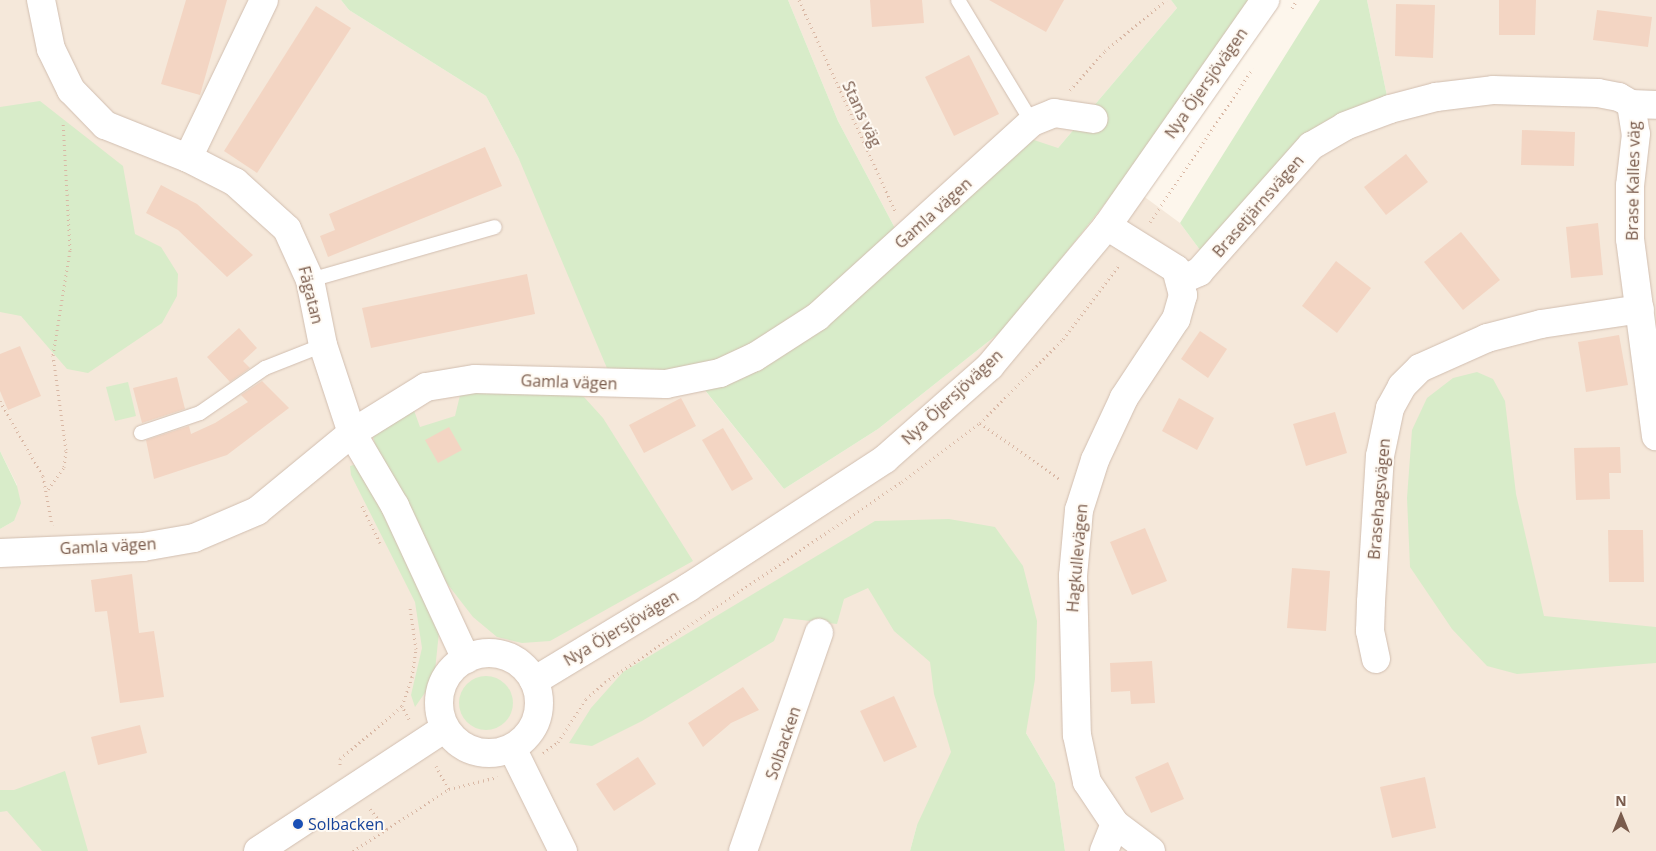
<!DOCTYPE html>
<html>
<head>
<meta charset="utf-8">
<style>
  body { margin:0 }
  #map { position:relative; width:1656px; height:851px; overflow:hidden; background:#fdf6ec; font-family:"Open Sans",sans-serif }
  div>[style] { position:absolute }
  .residential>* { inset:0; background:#f5e8da }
  .green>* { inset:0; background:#d8ecc9 }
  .round { border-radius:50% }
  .building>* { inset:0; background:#f3d5c3 }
  .path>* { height:3px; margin-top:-1.5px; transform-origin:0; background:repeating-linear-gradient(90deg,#d9b8a5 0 1px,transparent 0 5px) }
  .roads { filter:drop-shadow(0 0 1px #d1beb0) drop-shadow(0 0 1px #d1beb0) }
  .lane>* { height:14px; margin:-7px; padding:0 7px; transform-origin:7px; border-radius:7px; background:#fff }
  .street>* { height:28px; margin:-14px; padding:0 14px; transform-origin:14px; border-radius:14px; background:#fff }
  .secondary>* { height:28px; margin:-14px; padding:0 14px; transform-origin:14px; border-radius:14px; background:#fff }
  .secondary>.ring { margin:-14px; padding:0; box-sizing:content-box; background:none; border:28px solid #fff; border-radius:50% }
  .dots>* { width:14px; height:14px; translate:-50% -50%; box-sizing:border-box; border:2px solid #fffaf3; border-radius:50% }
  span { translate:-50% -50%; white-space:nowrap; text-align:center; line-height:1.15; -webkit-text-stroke:4px #fffaf3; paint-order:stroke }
  .street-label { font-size:16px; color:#7a5c4d }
  .transit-label { font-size:16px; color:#164399 }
  .left { translate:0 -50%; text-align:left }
  .north { position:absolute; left:1596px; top:791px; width:50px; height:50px; -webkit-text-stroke:4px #fffaf3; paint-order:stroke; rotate:0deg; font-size:14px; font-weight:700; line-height:20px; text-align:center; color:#7a5c4d }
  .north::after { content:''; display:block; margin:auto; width:18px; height:22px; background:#7a5c4d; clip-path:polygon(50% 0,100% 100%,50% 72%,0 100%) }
</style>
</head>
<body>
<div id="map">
  <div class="residential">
    <div style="clip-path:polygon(0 0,341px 0,349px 10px,486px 96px,519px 159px,784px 489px,878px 429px,1008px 326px,1123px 181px,1180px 223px,1200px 250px,1308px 135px,1387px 96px,1367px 0,1656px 0,1656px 851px,1065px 851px,1055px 783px,1026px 733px,917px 825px,910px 851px,0 851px,0 529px,14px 521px,17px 485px,0 451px)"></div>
    <div style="clip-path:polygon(788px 0,1171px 0,1177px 8px,1058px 148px,905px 247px,838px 121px)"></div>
  </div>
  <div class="green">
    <div style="clip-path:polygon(341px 0,788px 0,838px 121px,905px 247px,1025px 137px,1058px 148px,1177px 8px,1171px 0,1251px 0,1123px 181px,1008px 326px,878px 429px,784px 489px,704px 389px,609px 373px,519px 159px,486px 96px,349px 10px)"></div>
    <div style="clip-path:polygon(1320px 0,1367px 0,1387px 96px,1308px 136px,1200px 250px,1180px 223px)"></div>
    <div style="clip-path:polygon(40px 101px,123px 166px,135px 234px,161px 247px,178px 274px,177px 296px,162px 323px,88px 373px,67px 369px,21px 316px,0 312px,0 107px)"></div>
    <div style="clip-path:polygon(1477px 372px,1493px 379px,1505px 401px,1516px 494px,1544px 616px,1656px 627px,1656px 663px,1517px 674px,1487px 666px,1452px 629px,1410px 567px,1407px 498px,1412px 430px,1427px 398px,1453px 378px)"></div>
    <div style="clip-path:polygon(128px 382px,136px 416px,115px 421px,106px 387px)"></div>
    <div style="clip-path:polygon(462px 387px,565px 391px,584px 397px,603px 418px,693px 561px,550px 641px,522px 643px,497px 637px,473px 617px,442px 577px,377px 453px,373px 436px,412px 405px,420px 427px,455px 416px)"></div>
    <div style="clip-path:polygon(0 451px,17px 486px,21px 503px,14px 521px,0 529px)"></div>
    <div style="clip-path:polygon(357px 464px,366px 473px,439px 632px,434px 680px,415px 707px,411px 695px,422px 648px,415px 602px,351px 475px,350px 466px)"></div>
    <div style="clip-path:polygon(949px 519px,995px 527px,1023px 566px,1037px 621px,1035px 679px,1026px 733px,1055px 783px,1065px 851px,910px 851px,917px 825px,951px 752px,934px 694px,930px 662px,894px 631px,868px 588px,844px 599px,837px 624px,784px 618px,774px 641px,642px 721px,592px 746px,569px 743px,591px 708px,623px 672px,875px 521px)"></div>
    <div class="round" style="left:459px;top:676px;width:54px;height:54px"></div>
    <div style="clip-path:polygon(65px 771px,88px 851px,42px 851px,7px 811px,0 812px,0 790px,14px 790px)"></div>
  </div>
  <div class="building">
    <div style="clip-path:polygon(186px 0,227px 0,200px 95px,161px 84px)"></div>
    <div style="clip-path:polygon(870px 0,922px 0,924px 23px,872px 27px)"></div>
    <div style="clip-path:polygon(989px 0,1064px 0,1046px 32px)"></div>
    <div style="clip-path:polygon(1499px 0,1536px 0,1535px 35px,1499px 35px)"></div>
    <div style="clip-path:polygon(1396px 4px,1435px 5px,1433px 58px,1395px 56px)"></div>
    <div style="clip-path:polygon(316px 6px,351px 28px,257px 173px,224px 151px)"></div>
    <div style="clip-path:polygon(1597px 10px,1652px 17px,1648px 47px,1593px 40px)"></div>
    <div style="clip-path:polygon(969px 55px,999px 114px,954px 136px,925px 77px)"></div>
    <div style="clip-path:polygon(1522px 130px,1575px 132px,1574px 166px,1521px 165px)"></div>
    <div style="clip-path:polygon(485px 147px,502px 186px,328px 257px,320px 236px,335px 230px,329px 214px)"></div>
    <div style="clip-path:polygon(1406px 154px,1428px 182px,1386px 215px,1364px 187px)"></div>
    <div style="clip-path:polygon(161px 185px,197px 204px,253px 255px,227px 277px,178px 230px,146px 213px)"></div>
    <div style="clip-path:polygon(1598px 223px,1603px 275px,1571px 278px,1566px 227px)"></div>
    <div style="clip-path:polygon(1461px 232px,1500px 280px,1463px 310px,1424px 262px)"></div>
    <div style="clip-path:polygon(1336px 261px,1371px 288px,1337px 333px,1302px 306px)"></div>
    <div style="clip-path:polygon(527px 274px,535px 314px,371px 348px,362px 308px)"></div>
    <div style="clip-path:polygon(239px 328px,257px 348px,243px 361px,250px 368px,230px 382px,207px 357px)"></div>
    <div style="clip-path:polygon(1200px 331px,1227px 349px,1208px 378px,1181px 359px)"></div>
    <div style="clip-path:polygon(1619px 335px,1628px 385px,1586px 392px,1578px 342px)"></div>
    <div style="clip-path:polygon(20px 346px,41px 396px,8px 410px,0 391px,0 354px)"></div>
    <div style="clip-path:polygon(177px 377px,185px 409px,142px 423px,133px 388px)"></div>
    <div style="clip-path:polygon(262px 381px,289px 408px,227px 455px,154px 479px,146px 440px,189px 426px,191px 434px,215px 423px,248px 402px,241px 395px)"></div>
    <div style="clip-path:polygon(681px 398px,696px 426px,644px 453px,629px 425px)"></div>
    <div style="clip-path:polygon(1179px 398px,1214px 418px,1197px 450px,1162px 431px)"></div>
    <div style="clip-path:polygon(1335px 412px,1347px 453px,1306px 466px,1293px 424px)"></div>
    <div style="clip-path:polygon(449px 427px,462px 450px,438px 463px,425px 440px)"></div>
    <div style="clip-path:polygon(723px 428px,753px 479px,732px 491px,702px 440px)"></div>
    <div style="clip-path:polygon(1620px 447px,1621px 473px,1609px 473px,1610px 499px,1576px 500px,1574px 448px)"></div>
    <div style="clip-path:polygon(1145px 528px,1167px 581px,1132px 595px,1110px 542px)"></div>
    <div style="clip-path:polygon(1608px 530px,1643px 530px,1644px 582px,1609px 582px)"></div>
    <div style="clip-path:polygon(1292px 568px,1330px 571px,1326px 631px,1287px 628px)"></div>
    <div style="clip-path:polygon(132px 574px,139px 633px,154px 631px,164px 697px,120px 703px,107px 611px,95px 612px,91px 580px)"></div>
    <div style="clip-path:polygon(1152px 661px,1155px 703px,1131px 704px,1130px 691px,1111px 692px,1110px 663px)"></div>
    <div style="clip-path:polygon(743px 687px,759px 710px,731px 723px,703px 747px,688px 723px)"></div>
    <div style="clip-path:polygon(894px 696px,917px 747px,884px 762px,860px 711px)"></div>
    <div style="clip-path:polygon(140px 725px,147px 753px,98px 765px,91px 737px)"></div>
    <div style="clip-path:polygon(638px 757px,656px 784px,614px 811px,596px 784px)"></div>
    <div style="clip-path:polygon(1168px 762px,1184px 799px,1151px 813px,1135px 777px)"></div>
    <div style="clip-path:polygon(1425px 777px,1436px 828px,1392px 838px,1380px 787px)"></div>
  </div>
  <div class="path">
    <div style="left:799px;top:0;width:232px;rotate:65.5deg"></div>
    <div style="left:1292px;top:8px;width:9px;rotate:-58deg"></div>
    <div style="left:1070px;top:90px;width:52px;rotate:-48.1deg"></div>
    <div style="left:1105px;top:51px;width:80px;rotate:-39.9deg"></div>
    <div style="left:1150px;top:222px;width:185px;rotate:-56.2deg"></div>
    <div style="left:0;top:401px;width:86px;rotate:60.2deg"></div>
    <div style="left:43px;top:476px;width:50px;rotate:79.6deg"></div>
    <div style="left:980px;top:423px;width:99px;rotate:35.1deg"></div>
    <div style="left:48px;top:489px;width:27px;rotate:-54deg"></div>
    <div style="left:64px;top:467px;width:17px;rotate:-83deg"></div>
    <div style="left:66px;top:450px;width:96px;rotate:-97.8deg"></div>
    <div style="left:53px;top:355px;width:106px;rotate:-80.8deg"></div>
    <div style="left:70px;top:250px;width:128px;rotate:-93.1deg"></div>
    <div style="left:362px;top:506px;width:41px;rotate:64.1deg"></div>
    <div style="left:409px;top:719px;width:15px;rotate:-118deg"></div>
    <div style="left:402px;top:706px;width:31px;rotate:-71deg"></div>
    <div style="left:412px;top:677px;width:28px;rotate:-82deg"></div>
    <div style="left:416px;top:649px;width:41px;rotate:-98.3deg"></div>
    <div style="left:543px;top:753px;width:19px;rotate:-36deg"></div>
    <div style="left:558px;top:742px;width:51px;rotate:-56.9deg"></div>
    <div style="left:586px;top:699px;width:25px;rotate:-42deg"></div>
    <div style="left:605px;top:682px;width:358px;rotate:-34deg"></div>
    <div style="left:902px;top:482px;width:98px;rotate:-37.1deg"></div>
    <div style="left:980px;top:423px;width:118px;rotate:-45.3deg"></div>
    <div style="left:1063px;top:339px;width:94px;rotate:-52.8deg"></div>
    <div style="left:340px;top:765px;width:6px;rotate:-90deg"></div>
    <div style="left:340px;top:759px;width:82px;rotate:-40.5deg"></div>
    <div style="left:436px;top:766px;width:26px;rotate:61deg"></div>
    <div style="left:370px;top:809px;width:26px;rotate:50deg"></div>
    <div style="left:353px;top:851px;width:114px;rotate:-32.9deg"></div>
    <div style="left:449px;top:789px;width:50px;rotate:-13.8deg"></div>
  </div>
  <div class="roads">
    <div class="lane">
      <div style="left:958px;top:0;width:143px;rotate:58.8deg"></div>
      <div style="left:310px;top:280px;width:192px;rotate:-16deg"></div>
      <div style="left:141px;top:433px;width:62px;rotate:-18.7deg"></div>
      <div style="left:200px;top:413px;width:79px;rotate:-34.7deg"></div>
      <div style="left:265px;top:368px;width:62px;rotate:-21.6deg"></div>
    </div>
    <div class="street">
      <div style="left:41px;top:0;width:50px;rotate:78.5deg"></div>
      <div style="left:51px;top:49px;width:46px;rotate:64deg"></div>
      <div style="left:71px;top:90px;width:49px;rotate:45.8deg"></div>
      <div style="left:105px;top:125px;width:89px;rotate:21.7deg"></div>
      <div style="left:188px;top:158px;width:53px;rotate:27.1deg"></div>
      <div style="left:235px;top:182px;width:70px;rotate:42.1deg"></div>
      <div style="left:287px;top:229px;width:56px;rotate:65.7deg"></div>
      <div style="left:310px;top:280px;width:66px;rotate:78.7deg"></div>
      <div style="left:323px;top:345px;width:93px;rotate:71.8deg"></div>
      <div style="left:352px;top:433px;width:85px;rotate:59.5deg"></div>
      <div style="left:395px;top:506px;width:169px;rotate:65.1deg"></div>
      <div style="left:1631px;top:104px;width:30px;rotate:81deg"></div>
      <div style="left:1636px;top:134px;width:52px;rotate:96.6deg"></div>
      <div style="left:1630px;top:186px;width:53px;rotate:90deg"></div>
      <div style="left:1630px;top:239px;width:199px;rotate:82.5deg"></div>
      <div style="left:188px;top:158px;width:175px;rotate:-64.3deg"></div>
      <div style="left:1107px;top:226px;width:81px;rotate:31.9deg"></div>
      <div style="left:1176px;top:269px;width:27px;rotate:75deg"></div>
      <div style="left:1183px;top:295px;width:25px;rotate:106deg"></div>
      <div style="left:1176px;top:319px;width:95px;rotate:123.4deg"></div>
      <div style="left:1124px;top:398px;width:68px;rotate:115.1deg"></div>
      <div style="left:1095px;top:460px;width:52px;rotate:107.7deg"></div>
      <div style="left:1079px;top:510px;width:66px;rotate:95.2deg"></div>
      <div style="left:1073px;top:576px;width:159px;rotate:88.6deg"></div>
      <div style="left:1077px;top:735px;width:48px;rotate:78deg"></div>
      <div style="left:1087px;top:782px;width:50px;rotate:56.3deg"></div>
      <div style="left:1115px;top:824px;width:45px;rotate:36.9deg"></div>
      <div style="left:1181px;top:280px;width:20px;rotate:-24deg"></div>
      <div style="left:1199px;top:272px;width:169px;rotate:-48.4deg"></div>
      <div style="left:1311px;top:146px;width:39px;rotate:-30deg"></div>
      <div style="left:1345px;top:126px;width:48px;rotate:-20.7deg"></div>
      <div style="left:1390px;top:109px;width:48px;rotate:-14.6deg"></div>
      <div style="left:1436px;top:97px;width:57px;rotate:-7deg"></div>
      <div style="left:1493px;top:90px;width:105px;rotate:1.6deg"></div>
      <div style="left:1598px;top:93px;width:21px;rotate:11deg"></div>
      <div style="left:1619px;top:97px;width:14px;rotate:30deg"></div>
      <div style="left:1631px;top:104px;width:25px;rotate:2deg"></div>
      <div style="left:0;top:553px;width:143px;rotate:-2.4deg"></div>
      <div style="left:143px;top:547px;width:52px;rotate:-10deg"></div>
      <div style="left:194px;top:538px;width:69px;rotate:-23.2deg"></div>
      <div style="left:257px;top:511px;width:123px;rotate:-39.4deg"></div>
      <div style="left:352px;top:433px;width:87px;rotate:-31.9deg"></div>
      <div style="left:426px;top:387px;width:50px;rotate:-9.3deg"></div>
      <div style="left:475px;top:379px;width:191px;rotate:1.5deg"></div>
      <div style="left:666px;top:384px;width:55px;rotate:-11.5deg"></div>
      <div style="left:720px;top:373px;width:38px;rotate:-25deg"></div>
      <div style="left:755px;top:357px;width:74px;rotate:-32.8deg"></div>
      <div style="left:817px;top:317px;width:290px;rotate:-42.2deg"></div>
      <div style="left:1032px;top:122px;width:24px;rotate:-22deg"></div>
      <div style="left:1054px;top:113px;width:40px;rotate:8.5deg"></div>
      <div style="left:1376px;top:659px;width:29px;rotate:-102deg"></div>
      <div style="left:1370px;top:631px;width:29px;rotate:-88deg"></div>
      <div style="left:1371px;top:602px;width:146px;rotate:-86.5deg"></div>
      <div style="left:1380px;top:456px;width:49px;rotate:-78.2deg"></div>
      <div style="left:1390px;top:408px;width:25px;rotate:-61deg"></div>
      <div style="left:1402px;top:386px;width:25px;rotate:-45deg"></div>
      <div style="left:1420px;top:368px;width:73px;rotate:-24.1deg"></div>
      <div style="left:1487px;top:338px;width:56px;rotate:-14.5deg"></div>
      <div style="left:1541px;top:324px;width:100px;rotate:-8.6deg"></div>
      <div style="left:512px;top:748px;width:115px;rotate:63.7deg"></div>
      <div style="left:743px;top:851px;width:231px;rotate:-70.8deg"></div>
      <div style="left:1104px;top:851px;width:29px;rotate:-68deg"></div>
    </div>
    <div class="secondary">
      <div class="ring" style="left:439px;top:653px;width:72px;height:72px"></div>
      <div style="left:534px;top:681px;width:181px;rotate:-31.2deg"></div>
      <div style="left:689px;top:587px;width:234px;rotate:-33.1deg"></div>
      <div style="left:885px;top:459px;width:140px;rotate:-41.5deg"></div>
      <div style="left:990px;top:366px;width:182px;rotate:-50.1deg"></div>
      <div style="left:1107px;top:226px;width:276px;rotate:-55deg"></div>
      <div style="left:258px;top:851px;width:222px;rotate:-33.3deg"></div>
    </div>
  </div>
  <div class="dots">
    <div style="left:298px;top:824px;background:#1a4fb4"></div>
  </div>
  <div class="street-label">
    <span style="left:1206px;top:83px;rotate:-55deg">Nya Öjersjövägen</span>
    <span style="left:862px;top:114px;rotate:65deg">Stans väg</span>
    <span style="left:1633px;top:181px;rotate:-89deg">Brase Kalles väg</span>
    <span style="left:1258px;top:206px;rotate:-49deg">Brasetjärnsvägen</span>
    <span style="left:933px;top:213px;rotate:-42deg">Gamla vägen</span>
    <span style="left:311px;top:295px;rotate:76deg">Fägatan</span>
    <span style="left:569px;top:382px;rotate:2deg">Gamla vägen</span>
    <span style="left:952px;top:397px;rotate:-43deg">Nya Öjersjövägen</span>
    <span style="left:1379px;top:499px;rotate:-85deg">Brasehagsvägen</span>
    <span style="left:108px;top:546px;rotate:-3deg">Gamla vägen</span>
    <span style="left:1077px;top:558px;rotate:-85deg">Hagkullevägen</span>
    <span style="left:621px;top:628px;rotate:-31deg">Nya Öjersjövägen</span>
    <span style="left:783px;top:743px;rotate:-71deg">Solbacken</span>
  </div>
  <div class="transit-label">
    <span class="left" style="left:308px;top:824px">Solbacken</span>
  </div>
  <div class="north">N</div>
</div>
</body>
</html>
